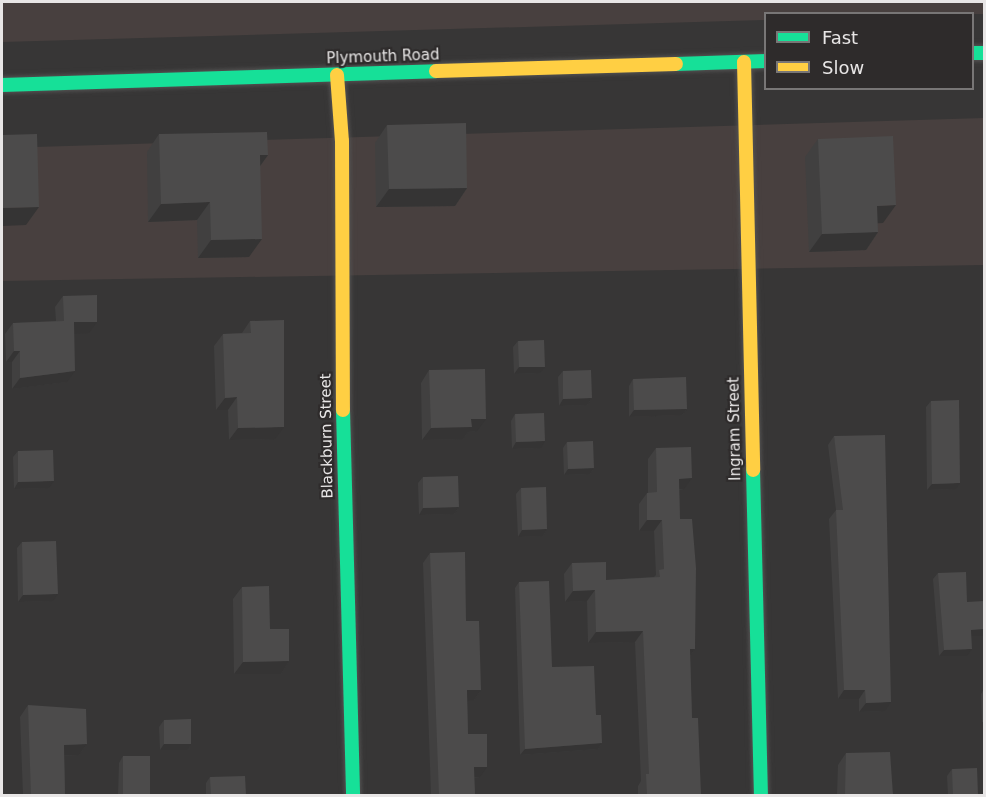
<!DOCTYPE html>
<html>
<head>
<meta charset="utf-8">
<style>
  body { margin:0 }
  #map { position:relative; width:986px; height:797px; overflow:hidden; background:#373636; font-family:"DejaVu Sans",sans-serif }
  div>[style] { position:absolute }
  .built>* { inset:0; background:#48403f }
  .roads { filter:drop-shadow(0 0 2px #535252) drop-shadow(0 0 2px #535252) }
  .fast>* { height:14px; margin:-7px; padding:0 7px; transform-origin:7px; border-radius:7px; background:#16e098 }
  .slow>* { height:14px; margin:-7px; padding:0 7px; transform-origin:7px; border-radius:7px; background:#ffcf43 }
  .wall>* { inset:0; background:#414040 }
  .shaded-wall>* { inset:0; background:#353434 }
  .building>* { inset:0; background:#4c4b4b }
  span { translate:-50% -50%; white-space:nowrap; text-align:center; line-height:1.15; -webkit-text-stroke:4.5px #2e2b2b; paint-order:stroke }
  .street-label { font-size:15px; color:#e8e6e6 }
  .frame { position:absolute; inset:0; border:3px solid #e8e6e6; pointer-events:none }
  .legend { position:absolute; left:764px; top:12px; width:210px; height:78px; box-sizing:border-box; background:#2e2b2b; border:2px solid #787676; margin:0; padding:8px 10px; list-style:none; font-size:18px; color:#e8e6e6 }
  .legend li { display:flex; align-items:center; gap:12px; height:30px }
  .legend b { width:30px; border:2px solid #787676 }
</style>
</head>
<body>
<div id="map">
  <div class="built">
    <div style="clip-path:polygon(2px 2px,984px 2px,984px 14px,766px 14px,765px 20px,2px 42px)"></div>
    <div style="clip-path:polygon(984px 118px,984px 265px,2px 281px,2px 148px)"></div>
  </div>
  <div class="roads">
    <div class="fast">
      <div style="left:972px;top:53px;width:12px"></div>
      <div style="left:676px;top:64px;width:90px;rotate:-1.9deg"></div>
      <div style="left:2px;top:85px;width:434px;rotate:-1.8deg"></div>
      <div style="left:343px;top:410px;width:386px;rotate:88.5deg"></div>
      <div style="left:753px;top:470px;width:326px;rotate:88.6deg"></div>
    </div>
    <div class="slow">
      <div style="left:744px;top:62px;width:408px;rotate:88.7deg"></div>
      <div style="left:436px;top:71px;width:240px;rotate:-1.7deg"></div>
      <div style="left:337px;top:75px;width:66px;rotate:85.7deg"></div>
      <div style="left:342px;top:141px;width:269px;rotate:89.8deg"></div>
    </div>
  </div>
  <div class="wall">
    <div style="clip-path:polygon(387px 125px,467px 188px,455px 206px,376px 207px,375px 143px)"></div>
    <div style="clip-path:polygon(159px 134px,268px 155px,260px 166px,249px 257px,198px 258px,197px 220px,148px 222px,147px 152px)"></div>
    <div style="clip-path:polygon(818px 139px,883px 223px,878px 223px,878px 232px,866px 250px,809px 252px,805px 157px)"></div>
    <div style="clip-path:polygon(63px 296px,89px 333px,74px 333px,67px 382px,12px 389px,12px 362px,6px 362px,5px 334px,13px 323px,56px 321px,55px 307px)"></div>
    <div style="clip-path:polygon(250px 321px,275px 439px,229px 440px,228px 410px,216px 410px,214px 346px,223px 334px,242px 333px)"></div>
    <div style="clip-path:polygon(518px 341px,540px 373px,514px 374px,513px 347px)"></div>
    <div style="clip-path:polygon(429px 370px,477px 431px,468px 432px,463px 439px,422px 440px,421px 383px)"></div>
    <div style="clip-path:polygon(563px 371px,592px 398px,587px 405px,559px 406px,558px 377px)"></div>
    <div style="clip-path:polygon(633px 379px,687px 409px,682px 415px,629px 417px,629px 386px)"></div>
    <div style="clip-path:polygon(931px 401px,956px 489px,927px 490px,926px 407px)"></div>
    <div style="clip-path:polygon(515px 414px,541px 448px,512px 449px,511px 421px)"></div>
    <div style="clip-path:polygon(834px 436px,885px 711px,859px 712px,859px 699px,838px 699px,829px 519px,836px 510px,828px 445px)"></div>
    <div style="clip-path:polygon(567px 442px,594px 468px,590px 474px,564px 475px,563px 448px)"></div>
    <div style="clip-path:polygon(656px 448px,684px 489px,679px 490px,680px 519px,695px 649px,690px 656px,692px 718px,701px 795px,638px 795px,638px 786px,641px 781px,635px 642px,588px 643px,587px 601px,565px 602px,564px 574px,572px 563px,606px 580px,654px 577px,656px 575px,654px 531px,639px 531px,639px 504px,647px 493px,648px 493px,648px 459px)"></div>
    <div style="clip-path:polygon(18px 451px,49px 488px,14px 489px,13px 457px)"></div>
    <div style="clip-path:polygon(423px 477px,459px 507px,454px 514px,419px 515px,418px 483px)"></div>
    <div style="clip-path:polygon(521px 488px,547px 529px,543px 536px,518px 537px,516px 494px)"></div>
    <div style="clip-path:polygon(22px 542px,53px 601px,18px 602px,17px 548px)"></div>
    <div style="clip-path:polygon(430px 553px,466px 621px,481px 690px,474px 700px,467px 700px,468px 734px,480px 777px,474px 778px,475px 795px,431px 795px,423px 563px)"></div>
    <div style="clip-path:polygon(938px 573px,967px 602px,967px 656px,939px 656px,933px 579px)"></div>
    <div style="clip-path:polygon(519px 582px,552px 667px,596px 715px,602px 743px,598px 749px,520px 755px,515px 588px)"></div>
    <div style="clip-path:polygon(242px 587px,270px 629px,289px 661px,281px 674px,234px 674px,233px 599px)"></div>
    <div style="clip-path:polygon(984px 689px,984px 722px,982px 722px,981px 694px)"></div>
    <div style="clip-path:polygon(28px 705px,87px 744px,79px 755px,64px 756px,65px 795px,23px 795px,20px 717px)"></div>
    <div style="clip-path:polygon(164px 720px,187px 750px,160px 750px,159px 727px)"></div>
    <div style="clip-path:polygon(846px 753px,893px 795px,837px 795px,838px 765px)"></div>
    <div style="clip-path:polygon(123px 756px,150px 795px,118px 795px,119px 763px)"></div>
    <div style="clip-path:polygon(952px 769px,978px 795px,948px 795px,947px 776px)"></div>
    <div style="clip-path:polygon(210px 777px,246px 795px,206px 795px,206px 783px)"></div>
  </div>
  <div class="shaded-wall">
    <div style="clip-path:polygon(260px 155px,268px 155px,255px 173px)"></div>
    <div style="clip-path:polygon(467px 188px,455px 206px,376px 207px,389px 189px)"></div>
    <div style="clip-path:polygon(210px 202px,197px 220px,148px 222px,161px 204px)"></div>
    <div style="clip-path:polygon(896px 205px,883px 223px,865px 224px,877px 206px)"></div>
    <div style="clip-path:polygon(39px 207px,26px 225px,2px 226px,2px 208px)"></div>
    <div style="clip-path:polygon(878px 232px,866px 250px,809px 252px,822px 234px)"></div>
    <div style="clip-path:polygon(262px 239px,249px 257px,198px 258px,211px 240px)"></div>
    <div style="clip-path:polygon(74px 322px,97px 322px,89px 333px,66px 334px)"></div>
    <div style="clip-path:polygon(14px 351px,20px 351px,12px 362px,6px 362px)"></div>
    <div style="clip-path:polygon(519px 367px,545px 367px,540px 373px,514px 374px)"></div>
    <div style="clip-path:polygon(75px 371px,67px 382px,12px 389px,20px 378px)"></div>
    <div style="clip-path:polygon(237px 397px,228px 410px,216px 410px,225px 398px)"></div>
    <div style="clip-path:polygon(592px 398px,587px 405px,559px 406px,563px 399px)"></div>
    <div style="clip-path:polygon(687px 409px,682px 415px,629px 417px,634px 410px)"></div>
    <div style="clip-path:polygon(471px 419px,486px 419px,477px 431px,468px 432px,463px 439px,422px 440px,431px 428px)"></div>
    <div style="clip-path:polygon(284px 427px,275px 439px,229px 440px,238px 428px)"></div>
    <div style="clip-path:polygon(545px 441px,541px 448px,512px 449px,516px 442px)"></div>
    <div style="clip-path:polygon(594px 468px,590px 474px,564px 475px,568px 469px)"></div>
    <div style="clip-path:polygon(692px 478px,684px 489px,671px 490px,679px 479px)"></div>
    <div style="clip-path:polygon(54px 481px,49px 488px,14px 489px,18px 482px)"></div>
    <div style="clip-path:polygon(960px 483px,956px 489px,927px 490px,932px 484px)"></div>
    <div style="clip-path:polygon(459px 507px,454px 514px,419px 515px,423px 508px)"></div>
    <div style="clip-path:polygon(647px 520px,662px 520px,654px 531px,639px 531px)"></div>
    <div style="clip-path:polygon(547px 529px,543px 536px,518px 537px,522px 530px)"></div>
    <div style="clip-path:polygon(595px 590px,587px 601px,565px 602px,573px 591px)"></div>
    <div style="clip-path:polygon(58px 594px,53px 601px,18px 602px,23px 595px)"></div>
    <div style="clip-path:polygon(984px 629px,984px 636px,967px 636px,971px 630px)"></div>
    <div style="clip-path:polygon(643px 631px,635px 642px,588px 643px,596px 632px)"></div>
    <div style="clip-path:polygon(690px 649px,695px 649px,687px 660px)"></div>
    <div style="clip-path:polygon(972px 649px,967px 656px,939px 656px,944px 650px)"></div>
    <div style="clip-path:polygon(289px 661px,281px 674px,234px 674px,243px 662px)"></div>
    <div style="clip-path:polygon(467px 690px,481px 690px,474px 700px,460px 701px)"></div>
    <div style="clip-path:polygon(844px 690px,865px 690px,859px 699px,838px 699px)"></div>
    <div style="clip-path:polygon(891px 702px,885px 711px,859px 712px,866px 703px)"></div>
    <div style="clip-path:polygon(602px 743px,598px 749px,520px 755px,525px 749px)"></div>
    <div style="clip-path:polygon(87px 744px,79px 755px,56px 756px,64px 745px)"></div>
    <div style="clip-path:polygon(164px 744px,191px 744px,187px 750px,160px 750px)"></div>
    <div style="clip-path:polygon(474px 767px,487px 767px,480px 777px,467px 778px)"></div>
  </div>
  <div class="building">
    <div style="clip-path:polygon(466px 123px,467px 188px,389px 189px,387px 125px)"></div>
    <div style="clip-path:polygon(267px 132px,268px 155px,260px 155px,262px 239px,211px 240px,210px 202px,161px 204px,159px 134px)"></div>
    <div style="clip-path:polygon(37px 134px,39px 207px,2px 208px,2px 135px)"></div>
    <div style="clip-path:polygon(893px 136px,896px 205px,877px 206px,878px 232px,822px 234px,818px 139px)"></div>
    <div style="clip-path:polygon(97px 295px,97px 322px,74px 322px,75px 371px,20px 378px,20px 351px,14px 351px,13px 323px,64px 321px,63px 296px)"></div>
    <div style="clip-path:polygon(284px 320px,284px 427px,238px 428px,237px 397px,225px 398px,223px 334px,251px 333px,250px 321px)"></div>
    <div style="clip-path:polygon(544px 340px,545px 367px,519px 367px,518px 341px)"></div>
    <div style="clip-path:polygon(485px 369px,486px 419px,471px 419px,472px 427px,431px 428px,429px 370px)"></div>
    <div style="clip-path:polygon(591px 370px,592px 398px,563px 399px,563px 371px)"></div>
    <div style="clip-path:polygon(686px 377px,687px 409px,634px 410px,633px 379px)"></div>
    <div style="clip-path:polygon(959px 400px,960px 483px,932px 484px,931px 401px)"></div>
    <div style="clip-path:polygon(544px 413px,545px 441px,516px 442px,515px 414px)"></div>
    <div style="clip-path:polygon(885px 435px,891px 702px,866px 703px,865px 690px,844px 690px,836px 510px,843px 510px,834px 436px)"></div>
    <div style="clip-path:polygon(593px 441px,594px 468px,568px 469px,567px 442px)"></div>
    <div style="clip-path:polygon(691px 447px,692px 478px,679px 479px,680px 519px,692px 519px,696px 568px,695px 649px,690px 649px,692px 718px,698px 718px,701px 795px,647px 795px,646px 774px,649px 774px,643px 631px,596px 632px,595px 590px,573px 591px,572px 563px,606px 562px,606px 580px,660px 577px,659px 570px,664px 569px,662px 520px,647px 520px,647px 493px,657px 492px,656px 448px)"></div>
    <div style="clip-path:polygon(53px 450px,54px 481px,18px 482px,18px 451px)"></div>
    <div style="clip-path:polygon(458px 476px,459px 507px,423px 508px,423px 477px)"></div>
    <div style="clip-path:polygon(546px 487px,547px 529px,522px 530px,521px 488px)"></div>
    <div style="clip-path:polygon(56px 541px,58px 594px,23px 595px,22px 542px)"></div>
    <div style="clip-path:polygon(465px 552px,466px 621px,479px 621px,481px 690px,467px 690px,468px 734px,487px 734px,487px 767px,474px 767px,475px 795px,439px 795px,430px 553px)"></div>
    <div style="clip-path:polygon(966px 572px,967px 602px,984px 601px,984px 629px,971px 630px,972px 649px,944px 650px,938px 573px)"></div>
    <div style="clip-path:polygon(549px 581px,552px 667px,594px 666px,596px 715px,601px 715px,602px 743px,525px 749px,519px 582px)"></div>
    <div style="clip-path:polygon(269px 586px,270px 629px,289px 629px,289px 661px,243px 662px,242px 587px)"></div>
    <div style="clip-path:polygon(28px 705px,86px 709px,87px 744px,64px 745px,65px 795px,31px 795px)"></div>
    <div style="clip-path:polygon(191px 719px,191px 744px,164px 744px,164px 720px)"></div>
    <div style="clip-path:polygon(890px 752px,893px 795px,845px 795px,846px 753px)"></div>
    <div style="clip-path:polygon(123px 756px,150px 756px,150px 795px,123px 795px)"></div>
    <div style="clip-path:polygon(977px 768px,978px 795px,953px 795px,952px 769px)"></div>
    <div style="clip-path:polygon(245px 776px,246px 795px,211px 795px,210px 777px)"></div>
  </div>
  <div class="street-label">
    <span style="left:383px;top:57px;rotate:-2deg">Plymouth Road</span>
    <span style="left:735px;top:429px;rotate:-91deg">Ingram Street</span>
    <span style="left:327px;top:436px;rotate:-91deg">Blackburn Street</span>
  </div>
  <div class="frame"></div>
  <ul class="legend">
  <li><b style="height:8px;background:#16e098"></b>Fast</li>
  <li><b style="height:8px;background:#ffcf43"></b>Slow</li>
  </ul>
</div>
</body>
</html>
